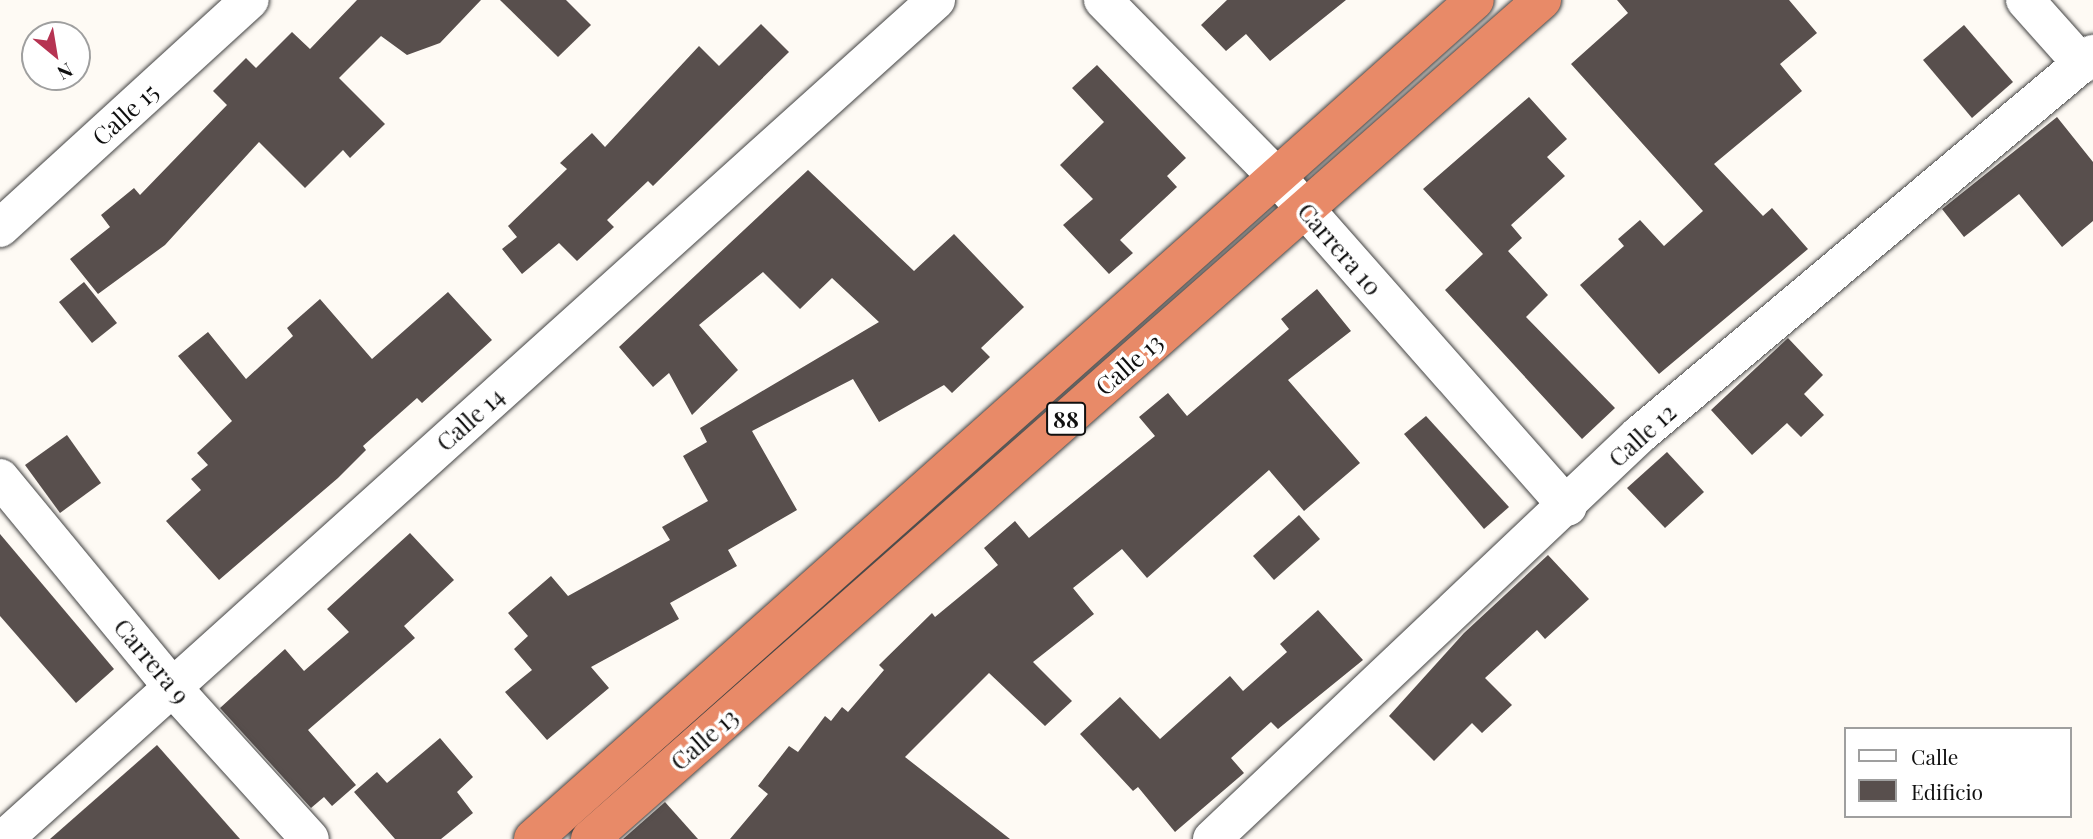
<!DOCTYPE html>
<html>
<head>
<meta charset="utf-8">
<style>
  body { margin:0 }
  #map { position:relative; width:2093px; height:839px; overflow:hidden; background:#fefaf4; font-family:"Playfair Display",serif }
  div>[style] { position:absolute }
  .building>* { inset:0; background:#584f4d }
  .roads { filter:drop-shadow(0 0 2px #434343) drop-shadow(0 0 2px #434343) }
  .street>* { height:38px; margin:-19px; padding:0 19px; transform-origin:19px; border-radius:19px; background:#fff }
  .highway>* { height:38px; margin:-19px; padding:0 19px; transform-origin:19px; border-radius:19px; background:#e88a68 }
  span { translate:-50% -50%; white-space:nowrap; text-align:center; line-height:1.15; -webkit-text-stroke:7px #fff; paint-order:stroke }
  .shield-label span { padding:2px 5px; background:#fff; border:2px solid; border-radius:5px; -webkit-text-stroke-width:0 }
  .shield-label { font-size:23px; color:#101010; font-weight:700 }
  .street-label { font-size:24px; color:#101010 }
  .legend { position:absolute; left:1844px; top:727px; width:228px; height:91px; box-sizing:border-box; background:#fff; border:2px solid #9f9f9f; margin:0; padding:9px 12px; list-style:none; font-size:21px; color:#101010 }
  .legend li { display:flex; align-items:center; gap:14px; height:35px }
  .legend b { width:35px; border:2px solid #9f9f9f }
  .north { position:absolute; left:21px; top:21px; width:70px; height:70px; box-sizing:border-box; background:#fff; border:2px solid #9f9f9f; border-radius:50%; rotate:150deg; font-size:19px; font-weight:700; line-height:28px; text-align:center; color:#101010 }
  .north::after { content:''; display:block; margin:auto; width:24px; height:32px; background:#b63352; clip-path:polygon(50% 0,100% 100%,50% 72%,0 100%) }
</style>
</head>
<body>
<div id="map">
  <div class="building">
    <div style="clip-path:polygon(357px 0,481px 0,440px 43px,407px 55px,381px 36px,339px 78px,385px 124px,350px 158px,343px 150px,305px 188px,259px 142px,165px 245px,98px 294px,70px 259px,110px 227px,101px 215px,134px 188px,140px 195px,227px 105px,213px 91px,246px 58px,256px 68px,292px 32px,310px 49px)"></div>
    <div style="clip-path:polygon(500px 0,566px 0,591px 25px,558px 57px)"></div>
    <div style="clip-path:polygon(1227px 0,1346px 0,1270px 61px,1246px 34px,1226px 51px,1201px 25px)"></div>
    <div style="clip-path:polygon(1617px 0,1789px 0,1817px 33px,1780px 64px,1802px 91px,1714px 164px,1763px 216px,1772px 208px,1808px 249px,1659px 374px,1580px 285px,1624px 246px,1618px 239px,1640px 220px,1664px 246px,1703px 211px,1571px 64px,1628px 13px)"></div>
    <div style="clip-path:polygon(761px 24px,789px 52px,653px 186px,648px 181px,607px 220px,614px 227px,577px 261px,559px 243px,522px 274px,502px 249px,517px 237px,508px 226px,567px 169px,560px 163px,592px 133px,605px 147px,699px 46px,719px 66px)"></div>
    <div style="clip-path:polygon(1964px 25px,2013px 82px,1972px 118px,1923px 60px)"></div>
    <div style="clip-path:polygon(1097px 65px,1186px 158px,1167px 176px,1177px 187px,1120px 240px,1133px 253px,1109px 274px,1063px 225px,1093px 199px,1060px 165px,1104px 122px,1072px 88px)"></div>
    <div style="clip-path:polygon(1529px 97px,1567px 139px,1547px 157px,1565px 176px,1511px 225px,1522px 238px,1508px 251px,1548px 295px,1526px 317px,1615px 408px,1582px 439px,1445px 290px,1483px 254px,1423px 189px)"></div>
    <div style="clip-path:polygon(2057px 117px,2093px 162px,2093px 221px,2062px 247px,2019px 194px,1964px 237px,1942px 209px)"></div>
    <div style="clip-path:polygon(808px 170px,914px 271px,954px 234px,1024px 307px,981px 348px,990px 357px,952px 393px,944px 385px,879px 422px,853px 379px,752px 431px,797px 510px,728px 550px,737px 566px,670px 603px,679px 619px,591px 667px,609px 688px,547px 740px,505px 692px,532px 670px,514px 649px,528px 636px,508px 613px,551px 576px,568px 596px,670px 540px,662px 527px,708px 501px,683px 456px,707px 442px,700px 428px,879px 322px,832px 278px,800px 309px,763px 272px,699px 325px,738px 370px,692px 415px,669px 373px,653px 387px,619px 347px)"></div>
    <div style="clip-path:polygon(84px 282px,117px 323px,92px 343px,59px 302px)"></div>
    <div style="clip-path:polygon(1317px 289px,1351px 331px,1288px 380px,1360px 463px,1304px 511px,1269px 470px,1147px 578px,1122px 549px,1073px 588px,1094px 614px,1033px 662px,1072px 701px,1045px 726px,989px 673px,905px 757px,1010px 839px,730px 839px,768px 794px,758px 786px,789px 746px,798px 752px,825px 716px,831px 721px,842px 707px,848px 712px,884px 670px,879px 665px,932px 613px,935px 617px,998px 565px,984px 548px,1015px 521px,1029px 538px,1155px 436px,1139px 417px,1168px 393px,1187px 416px,1289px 329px,1281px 319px)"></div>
    <div style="clip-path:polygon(448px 292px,492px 340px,422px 403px,417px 398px,363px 446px,366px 450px,338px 478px,219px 580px,166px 521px,201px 490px,191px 479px,208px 465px,197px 453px,232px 421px,178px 356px,208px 332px,246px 379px,293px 336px,287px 328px,320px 299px,372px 359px)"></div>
    <div style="clip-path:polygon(1788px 338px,1823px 375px,1804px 394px,1824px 415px,1801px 437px,1787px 423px,1752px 455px,1711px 410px)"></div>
    <div style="clip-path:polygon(1426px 416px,1509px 507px,1484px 529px,1404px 434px)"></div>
    <div style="clip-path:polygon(67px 435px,101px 483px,60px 513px,25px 465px)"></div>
    <div style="clip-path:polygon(1667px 452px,1704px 492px,1665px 528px,1627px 488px)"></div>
    <div style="clip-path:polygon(1299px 515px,1320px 539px,1274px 580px,1253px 556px)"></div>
    <div style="clip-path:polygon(410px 533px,454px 580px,404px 626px,415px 638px,308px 730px,356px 785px,332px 806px,324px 797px,311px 808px,220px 708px,285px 649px,304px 671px,349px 632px,327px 609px)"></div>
    <div style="clip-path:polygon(0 534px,114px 669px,76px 703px,0 616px)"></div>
    <div style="clip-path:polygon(1548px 555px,1589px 599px,1545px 639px,1537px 630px,1485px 678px,1512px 705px,1482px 733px,1472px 723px,1434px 761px,1389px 716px,1464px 633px)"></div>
    <div style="clip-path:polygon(1318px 610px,1363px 660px,1278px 729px,1271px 722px,1231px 758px,1244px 773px,1175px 832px,1138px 787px,1133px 791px,1080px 734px,1120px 697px,1160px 739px,1230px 676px,1243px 691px,1287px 652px,1280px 644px)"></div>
    <div style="clip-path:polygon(440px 738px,473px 777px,457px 792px,473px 813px,441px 839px,395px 839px,354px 792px,377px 772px,387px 783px)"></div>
    <div style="clip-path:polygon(157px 745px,240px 839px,50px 839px)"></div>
    <div style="clip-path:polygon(665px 802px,698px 839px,623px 839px)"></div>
  </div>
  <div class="roads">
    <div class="street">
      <div style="left:1103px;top:0;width:247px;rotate:45.5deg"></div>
      <div style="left:1276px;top:176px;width:441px;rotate:48.6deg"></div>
      <div style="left:2025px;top:0;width:86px;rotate:48.3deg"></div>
      <div style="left:0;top:228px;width:338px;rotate:-42.4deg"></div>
      <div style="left:0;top:478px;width:271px;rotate:50.5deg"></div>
      <div style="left:172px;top:687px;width:205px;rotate:47.8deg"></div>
      <div style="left:4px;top:839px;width:1254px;rotate:-41.99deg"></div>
      <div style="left:1212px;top:839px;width:588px;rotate:-43.41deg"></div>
      <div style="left:1639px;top:435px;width:593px;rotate:-40deg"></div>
    </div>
    <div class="highway">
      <div style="left:533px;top:839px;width:1261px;rotate:-41.69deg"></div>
      <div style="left:590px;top:839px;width:1269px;rotate:-41.39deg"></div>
    </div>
  </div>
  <div class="shield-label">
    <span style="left:1066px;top:419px">88</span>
  </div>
  <div class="street-label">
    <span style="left:125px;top:114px;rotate:-42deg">Calle 15</span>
    <span style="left:1340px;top:249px;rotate:49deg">Carrera 10</span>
    <span style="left:1129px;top:364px;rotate:-41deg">Calle 13</span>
    <span style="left:470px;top:419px;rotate:-42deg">Calle 14</span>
    <span style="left:1642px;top:435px;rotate:-42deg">Calle 12</span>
    <span style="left:152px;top:661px;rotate:50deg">Carrera 9</span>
    <span style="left:704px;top:739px;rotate:-41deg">Calle 13</span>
  </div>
  <ul class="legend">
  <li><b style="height:9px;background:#fff"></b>Calle</li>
  <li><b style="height:19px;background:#584f4d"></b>Edificio</li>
  </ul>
  <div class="north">N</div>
</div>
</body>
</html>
